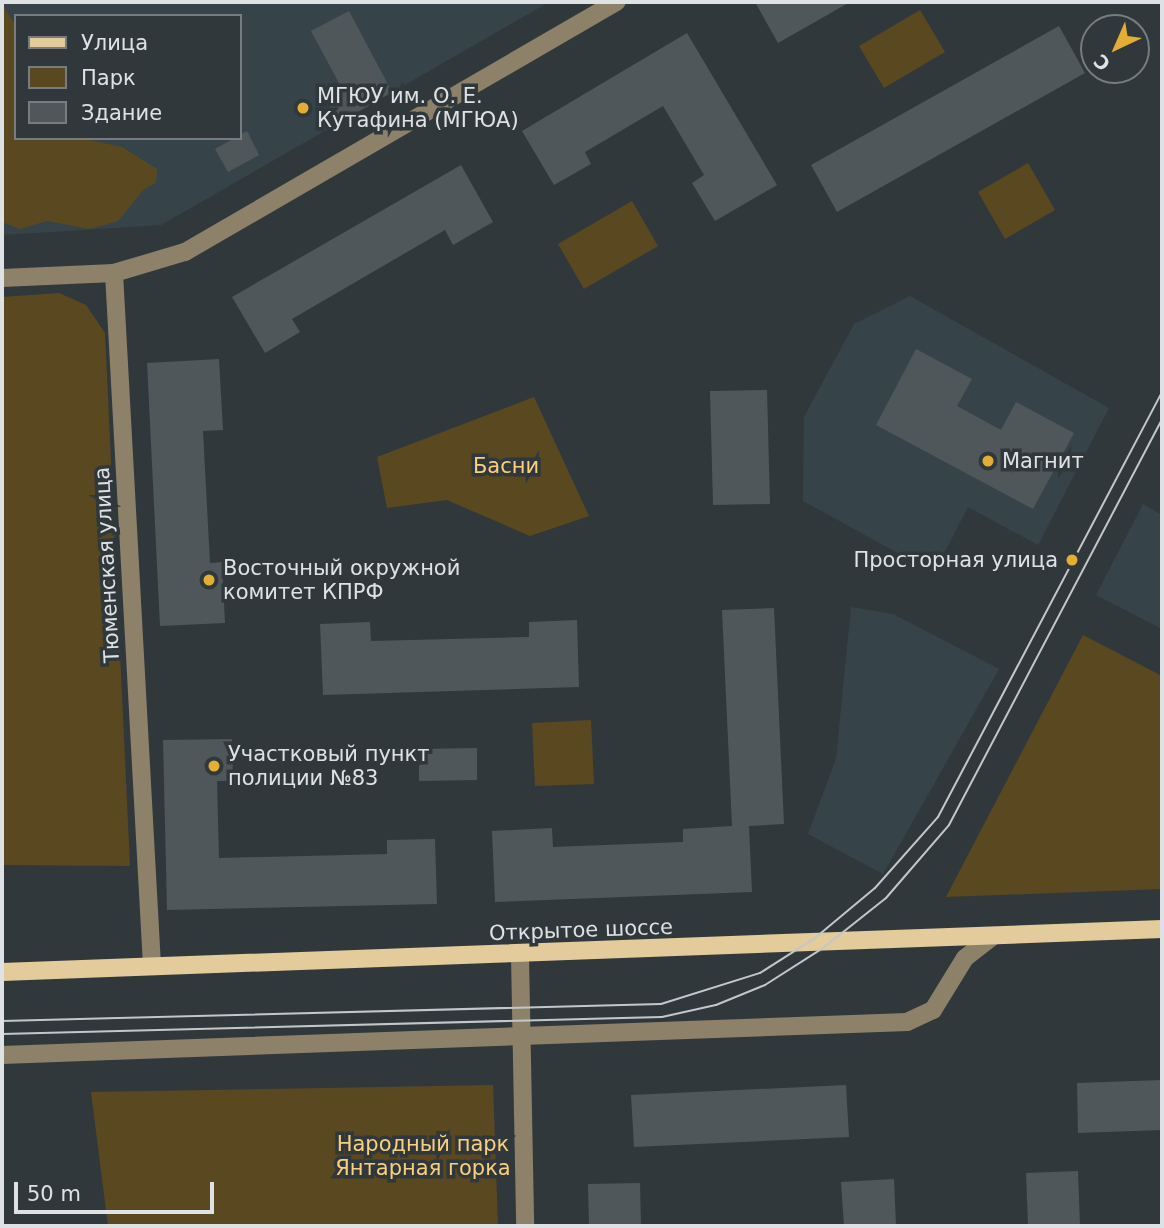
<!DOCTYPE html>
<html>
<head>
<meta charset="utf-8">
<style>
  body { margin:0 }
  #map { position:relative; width:1164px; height:1228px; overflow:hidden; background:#31383b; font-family:"DejaVu Sans",sans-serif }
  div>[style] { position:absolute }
  .built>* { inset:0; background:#36444a }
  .green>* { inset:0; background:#5a4821 }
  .building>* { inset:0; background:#4f575b }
  .minor>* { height:18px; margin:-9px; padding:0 9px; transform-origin:9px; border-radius:9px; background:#8d816a }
  .major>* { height:18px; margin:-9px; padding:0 9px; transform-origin:9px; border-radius:9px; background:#e3cb9b }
  .tram>* { height:2px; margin:-1px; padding:0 1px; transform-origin:1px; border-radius:1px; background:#c3c7ca }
  .dots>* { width:19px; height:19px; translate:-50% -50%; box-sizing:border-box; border:4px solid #31383b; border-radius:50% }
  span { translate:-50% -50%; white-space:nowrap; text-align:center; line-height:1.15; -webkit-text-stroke:7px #31383b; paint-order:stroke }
  .poi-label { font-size:21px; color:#dee2e5 }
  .left { translate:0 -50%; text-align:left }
  .right { translate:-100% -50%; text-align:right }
  .park-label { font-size:21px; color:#f8d07e }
  .street-label { font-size:21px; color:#dee2e5 }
  .frame { position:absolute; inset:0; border:4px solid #dee2e5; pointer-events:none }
  .legend { position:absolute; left:14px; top:14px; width:228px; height:126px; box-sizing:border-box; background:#31383b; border:2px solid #767c7f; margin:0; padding:9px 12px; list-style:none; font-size:21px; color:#dee2e5 }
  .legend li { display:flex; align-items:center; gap:14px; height:35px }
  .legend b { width:35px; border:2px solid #767c7f }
  .north { position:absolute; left:1080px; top:14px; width:70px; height:70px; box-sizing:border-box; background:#31383b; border:2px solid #767c7f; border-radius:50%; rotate:224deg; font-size:19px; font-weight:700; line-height:28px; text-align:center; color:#dee2e5 }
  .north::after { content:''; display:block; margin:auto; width:24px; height:32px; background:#e2af34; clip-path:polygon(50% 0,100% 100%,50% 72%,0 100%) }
  .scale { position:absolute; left:14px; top:1182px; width:200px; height:32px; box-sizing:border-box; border:4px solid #dee2e5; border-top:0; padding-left:9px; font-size:21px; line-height:24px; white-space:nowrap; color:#dee2e5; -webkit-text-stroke:5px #31383b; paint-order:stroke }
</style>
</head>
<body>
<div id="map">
  <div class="built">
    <div style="clip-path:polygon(evenodd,2px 2px,549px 2px,161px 225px,2px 235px,2px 2px,16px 16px,240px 16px,240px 138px,16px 138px,16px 16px)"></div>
    <div style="clip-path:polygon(910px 296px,1109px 408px,1038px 545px,968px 507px,934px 573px,803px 501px,804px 417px,854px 324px)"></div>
    <div style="clip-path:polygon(1143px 504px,1162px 515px,1162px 629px,1096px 595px)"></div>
    <div style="clip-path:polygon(851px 607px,893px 614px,999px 669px,883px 874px,808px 834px,836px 759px)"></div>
  </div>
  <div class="green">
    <div style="clip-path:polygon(2px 4px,16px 26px,16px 138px,81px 138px,122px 147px,157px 169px,156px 183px,143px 190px,118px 221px,90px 229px,47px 221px,20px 229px,2px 222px)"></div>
    <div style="clip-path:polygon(920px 10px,945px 52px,884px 88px,859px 46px)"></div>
    <div style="clip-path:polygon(1028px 163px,1055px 210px,1005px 239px,978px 192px)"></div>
    <div style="clip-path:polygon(632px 201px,658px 246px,584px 289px,558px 244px)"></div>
    <div style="clip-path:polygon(59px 293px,86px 305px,105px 333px,130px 866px,2px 865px,2px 297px)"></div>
    <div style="clip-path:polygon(534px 397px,589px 516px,530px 536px,447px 500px,387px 508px,377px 457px)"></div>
    <div style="clip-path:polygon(1083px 635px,1162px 676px,1162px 889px,946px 897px)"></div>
    <div style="clip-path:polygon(591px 720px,594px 784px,535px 786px,532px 723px)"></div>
    <div style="clip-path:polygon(493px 1085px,498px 1226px,108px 1226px,91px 1092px)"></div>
  </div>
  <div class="building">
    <div style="clip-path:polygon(755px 2px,850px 2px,778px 43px)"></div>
    <div style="clip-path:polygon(349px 11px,392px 92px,339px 123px,323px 95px,340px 85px,311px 31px)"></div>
    <div style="clip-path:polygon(1059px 26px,1085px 73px,837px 212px,811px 165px)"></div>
    <div style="clip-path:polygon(687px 33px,777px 185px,715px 221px,692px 183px,704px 175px,663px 106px,585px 152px,591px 164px,554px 185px,522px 131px)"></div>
    <div style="clip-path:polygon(247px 131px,259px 155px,228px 172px,215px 149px)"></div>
    <div style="clip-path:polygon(461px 165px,493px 222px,453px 245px,445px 230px,292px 319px,300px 332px,265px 353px,232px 297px)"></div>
    <div style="clip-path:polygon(916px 349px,972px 379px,957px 406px,1001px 430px,1016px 402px,1074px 433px,1033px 509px,876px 425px)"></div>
    <div style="clip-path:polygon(219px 359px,223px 430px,203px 431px,210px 563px,222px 562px,225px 623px,160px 626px,147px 363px)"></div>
    <div style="clip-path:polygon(767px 390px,770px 504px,713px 505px,710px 391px)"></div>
    <div style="clip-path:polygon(774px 608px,784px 824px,749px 826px,752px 892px,495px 902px,492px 831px,552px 828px,553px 847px,683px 842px,683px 829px,732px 826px,722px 610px)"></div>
    <div style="clip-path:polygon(577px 620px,579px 687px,323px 695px,320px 624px,370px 622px,371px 641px,529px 637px,529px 622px)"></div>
    <div style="clip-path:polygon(232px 739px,233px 781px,217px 781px,219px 858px,387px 854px,387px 840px,435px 839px,437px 904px,167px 910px,163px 740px)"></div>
    <div style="clip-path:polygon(477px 748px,477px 780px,419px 781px,419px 749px)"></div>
    <div style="clip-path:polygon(1162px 1080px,1162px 1130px,1078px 1133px,1077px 1083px)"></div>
    <div style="clip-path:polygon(846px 1085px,849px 1137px,634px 1147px,631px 1095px)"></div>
    <div style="clip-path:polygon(1078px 1171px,1080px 1226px,1028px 1226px,1026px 1173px)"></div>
    <div style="clip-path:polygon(894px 1179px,896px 1226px,844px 1226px,841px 1182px)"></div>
    <div style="clip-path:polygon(640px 1183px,641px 1226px,589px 1226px,588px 1184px)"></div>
  </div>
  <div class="minor">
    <div style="left:114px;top:273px;width:694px;rotate:86.86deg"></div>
    <div style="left:2px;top:278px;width:112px;rotate:-2.6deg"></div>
    <div style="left:114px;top:273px;width:74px;rotate:-16.5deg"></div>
    <div style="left:185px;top:252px;width:499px;rotate:-30.1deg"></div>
    <div style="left:520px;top:956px;width:270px;rotate:88.9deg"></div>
    <div style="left:2px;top:1055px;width:906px;rotate:-2.09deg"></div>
    <div style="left:907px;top:1022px;width:29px;rotate:-25deg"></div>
    <div style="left:933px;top:1010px;width:61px;rotate:-58.4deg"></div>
    <div style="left:965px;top:958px;width:36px;rotate:-38deg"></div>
  </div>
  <div class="major">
    <div style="left:2px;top:972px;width:1161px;rotate:-2.12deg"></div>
  </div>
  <div class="tram">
    <div style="left:2px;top:1021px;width:659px;rotate:-1.48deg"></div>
    <div style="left:661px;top:1004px;width:104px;rotate:-17.4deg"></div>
    <div style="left:760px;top:973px;width:65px;rotate:-32.5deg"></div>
    <div style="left:815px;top:938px;width:78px;rotate:-39.8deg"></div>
    <div style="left:875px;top:888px;width:95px;rotate:-48.4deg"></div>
    <div style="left:938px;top:817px;width:480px;rotate:-62.2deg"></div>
    <div style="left:2px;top:1034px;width:660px;rotate:-1.48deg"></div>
    <div style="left:662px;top:1017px;width:55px;rotate:-12.5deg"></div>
    <div style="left:716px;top:1005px;width:53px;rotate:-22.2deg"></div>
    <div style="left:765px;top:985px;width:69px;rotate:-32.5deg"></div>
    <div style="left:823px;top:948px;width:80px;rotate:-38.4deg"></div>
    <div style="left:886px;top:898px;width:96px;rotate:-49.2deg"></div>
    <div style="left:949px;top:825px;width:458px;rotate:-62.3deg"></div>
  </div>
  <div class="dots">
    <div style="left:303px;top:108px;background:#e2af34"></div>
    <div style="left:988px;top:461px;background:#e2af34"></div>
    <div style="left:1072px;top:560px;background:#e2af34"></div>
    <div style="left:209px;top:580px;background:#e2af34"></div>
    <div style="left:214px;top:766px;background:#e2af34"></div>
  </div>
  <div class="poi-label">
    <span class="left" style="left:317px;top:108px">МГЮУ им. О. Е.<br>Кутафина (МГЮА)</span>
    <span class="left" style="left:1002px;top:461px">Магнит</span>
    <span class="right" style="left:1058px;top:560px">Просторная улица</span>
    <span class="left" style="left:223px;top:580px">Восточный окружной<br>комитет КПРФ</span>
    <span class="left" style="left:228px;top:766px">Участковый пункт<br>полиции №83</span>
  </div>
  <div class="park-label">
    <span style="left:506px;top:466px">Басни</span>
    <span style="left:423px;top:1156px">Народный парк<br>Янтарная горка</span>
  </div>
  <div class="street-label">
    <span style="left:107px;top:565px;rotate:-93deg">Тюменская улица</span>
    <span style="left:581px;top:930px;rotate:-2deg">Открытое шоссе</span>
  </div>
  <div class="frame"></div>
  <ul class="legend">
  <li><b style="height:9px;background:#e3cb9b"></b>Улица</li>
  <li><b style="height:19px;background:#5a4821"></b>Парк</li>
  <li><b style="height:19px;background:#4f575b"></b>Здание</li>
  </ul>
  <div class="north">С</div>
  <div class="scale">50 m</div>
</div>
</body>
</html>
